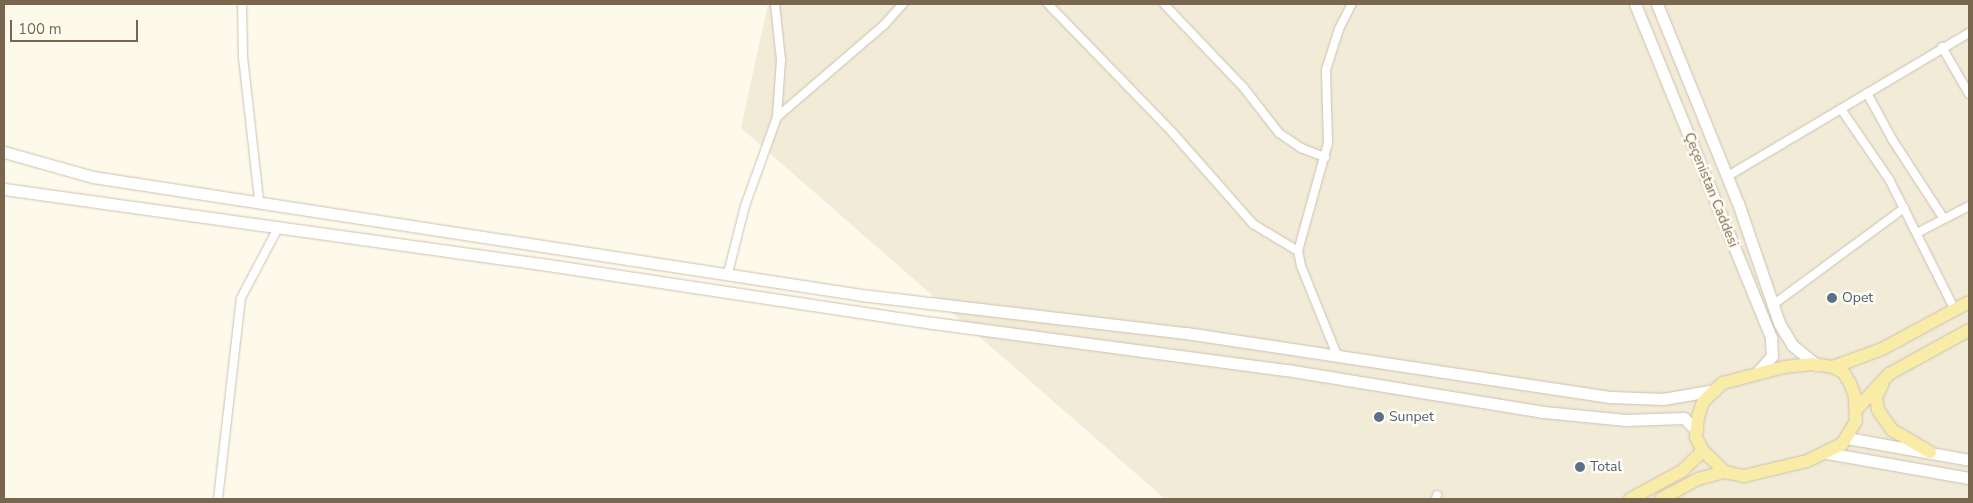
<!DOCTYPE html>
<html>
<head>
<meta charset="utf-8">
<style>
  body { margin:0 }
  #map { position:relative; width:1973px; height:503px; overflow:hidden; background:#fdfaec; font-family:"Nunito Sans",sans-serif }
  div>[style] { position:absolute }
  .residential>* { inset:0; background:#f1ebd8 }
  .roads { filter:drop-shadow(0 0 1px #cdc2ae) drop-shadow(0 0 1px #cdc2ae) }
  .street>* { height:8px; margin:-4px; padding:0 4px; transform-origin:4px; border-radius:4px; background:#fff }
  .secondary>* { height:11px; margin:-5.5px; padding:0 5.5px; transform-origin:5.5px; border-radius:5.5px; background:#fff }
  .primary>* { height:12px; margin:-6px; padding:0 6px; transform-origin:6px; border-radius:6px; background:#f9eca7 }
  .dots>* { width:14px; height:14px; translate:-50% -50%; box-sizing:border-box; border:2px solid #fffdf3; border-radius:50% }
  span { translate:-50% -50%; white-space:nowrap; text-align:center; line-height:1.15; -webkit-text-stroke:5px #fffdf3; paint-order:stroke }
  .street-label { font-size:14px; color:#79664e }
  .service-label { font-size:14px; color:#4e5e75 }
  .left { translate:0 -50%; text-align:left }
  .frame { position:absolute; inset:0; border:5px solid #79664e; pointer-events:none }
  .scale { position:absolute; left:10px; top:20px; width:128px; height:22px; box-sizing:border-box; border:2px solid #79664e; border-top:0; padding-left:6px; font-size:15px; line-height:18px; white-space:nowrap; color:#79664e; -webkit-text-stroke:4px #fffdf3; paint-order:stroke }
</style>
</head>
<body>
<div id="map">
  <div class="residential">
    <div style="clip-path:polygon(768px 4px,1969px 4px,1969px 499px,1165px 499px,741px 128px)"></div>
  </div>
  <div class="roads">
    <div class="street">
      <div style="left:242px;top:4px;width:53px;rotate:88.9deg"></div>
      <div style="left:243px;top:57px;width:144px;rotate:83.6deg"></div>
      <div style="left:1048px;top:4px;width:178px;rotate:45.9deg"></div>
      <div style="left:1172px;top:132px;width:123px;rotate:48.6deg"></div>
      <div style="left:1253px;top:224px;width:52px;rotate:31deg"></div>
      <div style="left:1164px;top:4px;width:116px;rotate:46.4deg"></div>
      <div style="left:1244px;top:88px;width:57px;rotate:52.1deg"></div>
      <div style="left:1279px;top:133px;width:27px;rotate:34deg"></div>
      <div style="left:1301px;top:148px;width:26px;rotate:21deg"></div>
      <div style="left:1942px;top:47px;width:54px;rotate:60.1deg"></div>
      <div style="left:1867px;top:93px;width:52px;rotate:61.5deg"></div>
      <div style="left:1892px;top:139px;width:95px;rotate:57deg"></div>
      <div style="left:1841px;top:109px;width:85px;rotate:55.6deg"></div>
      <div style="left:1889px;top:179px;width:147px;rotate:63.3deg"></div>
      <div style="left:777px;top:117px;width:141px;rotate:-40.7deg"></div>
      <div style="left:884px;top:25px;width:28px;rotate:-48deg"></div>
      <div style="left:1728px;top:176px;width:280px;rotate:-30.7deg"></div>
      <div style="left:1917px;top:233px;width:59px;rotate:-27.4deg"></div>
      <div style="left:728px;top:273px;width:69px;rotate:-75.8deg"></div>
      <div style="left:745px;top:206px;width:95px;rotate:-70.2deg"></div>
      <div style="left:777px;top:117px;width:57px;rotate:-86deg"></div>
      <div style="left:781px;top:60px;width:56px;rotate:-96.1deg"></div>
      <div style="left:1774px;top:304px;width:162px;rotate:-36.4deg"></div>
      <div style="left:1337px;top:355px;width:96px;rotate:-112deg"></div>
      <div style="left:1301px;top:266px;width:15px;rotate:-101deg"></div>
      <div style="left:1298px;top:251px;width:112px;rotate:-74.5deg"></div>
      <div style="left:1328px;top:143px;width:73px;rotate:-91.6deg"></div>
      <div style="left:1326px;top:70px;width:43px;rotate:-72.4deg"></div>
      <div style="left:1339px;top:29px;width:28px;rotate:-63deg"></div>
      <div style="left:218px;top:499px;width:202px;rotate:-83.5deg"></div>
      <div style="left:241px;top:298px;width:79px;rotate:-62.1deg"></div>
      <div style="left:1436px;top:499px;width:4px;rotate:-76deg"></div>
    </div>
    <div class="secondary">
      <div style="left:1635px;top:4px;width:361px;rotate:67.8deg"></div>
      <div style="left:1771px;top:338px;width:18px;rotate:87deg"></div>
      <div style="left:1772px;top:356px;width:24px;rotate:132deg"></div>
      <div style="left:1657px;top:4px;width:215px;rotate:67.9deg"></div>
      <div style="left:1738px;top:203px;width:127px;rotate:71.1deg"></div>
      <div style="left:1779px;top:323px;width:26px;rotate:59deg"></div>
      <div style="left:1792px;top:345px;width:32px;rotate:39deg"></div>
      <div style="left:4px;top:152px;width:92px;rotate:15.7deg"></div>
      <div style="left:93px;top:177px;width:777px;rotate:8.73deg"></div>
      <div style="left:861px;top:295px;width:327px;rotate:6.7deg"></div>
      <div style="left:1186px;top:333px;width:430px;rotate:8.6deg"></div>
      <div style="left:1611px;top:397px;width:52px;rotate:2.2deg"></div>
      <div style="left:1663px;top:399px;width:53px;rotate:-9.8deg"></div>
      <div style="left:4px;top:189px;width:549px;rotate:7.95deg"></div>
      <div style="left:548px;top:265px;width:389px;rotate:8.6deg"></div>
      <div style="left:933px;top:323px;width:357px;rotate:7.6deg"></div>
      <div style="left:1287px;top:370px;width:260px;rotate:9.3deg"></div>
      <div style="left:1544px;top:412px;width:82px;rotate:5.6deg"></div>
      <div style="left:1626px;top:420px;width:58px;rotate:-2deg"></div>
      <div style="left:1684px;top:418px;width:18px;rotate:45deg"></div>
      <div style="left:1847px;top:438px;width:124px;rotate:10.2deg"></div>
      <div style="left:1827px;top:453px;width:144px;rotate:10deg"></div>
    </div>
    <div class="primary">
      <div style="left:1812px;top:364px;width:21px;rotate:8deg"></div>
      <div style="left:1833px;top:367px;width:11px;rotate:27deg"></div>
      <div style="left:1843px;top:372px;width:13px;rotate:58deg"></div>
      <div style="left:1850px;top:383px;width:15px;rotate:70deg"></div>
      <div style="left:1855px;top:397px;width:24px;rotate:88deg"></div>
      <div style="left:1856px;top:421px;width:27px;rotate:121deg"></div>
      <div style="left:1842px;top:444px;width:39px;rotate:154deg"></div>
      <div style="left:1807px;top:461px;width:65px;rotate:166.6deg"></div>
      <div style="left:1744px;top:476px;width:19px;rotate:-168deg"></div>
      <div style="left:1725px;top:472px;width:30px;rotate:-136deg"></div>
      <div style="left:1703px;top:451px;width:16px;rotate:-117deg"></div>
      <div style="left:1696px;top:437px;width:20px;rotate:-84deg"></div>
      <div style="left:1698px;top:417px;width:16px;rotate:-72deg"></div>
      <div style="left:1703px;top:402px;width:28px;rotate:-44deg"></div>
      <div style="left:1723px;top:383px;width:63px;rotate:-14.7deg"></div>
      <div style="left:1784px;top:367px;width:28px;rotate:-6deg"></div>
      <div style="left:1833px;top:367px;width:52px;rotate:-20.2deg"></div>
      <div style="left:1882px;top:349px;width:99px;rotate:-28.4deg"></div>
      <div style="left:1882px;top:385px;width:13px;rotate:117deg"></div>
      <div style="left:1876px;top:397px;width:13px;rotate:81deg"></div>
      <div style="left:1878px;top:410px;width:24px;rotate:55deg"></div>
      <div style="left:1892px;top:430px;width:44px;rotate:30.1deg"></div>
      <div style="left:1856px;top:410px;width:49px;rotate:-47.5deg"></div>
      <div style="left:1889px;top:374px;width:91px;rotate:-28.8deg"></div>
      <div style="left:1630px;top:499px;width:59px;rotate:-28.3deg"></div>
      <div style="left:1682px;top:471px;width:29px;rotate:-44deg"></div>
      <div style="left:1661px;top:499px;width:42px;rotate:-28.4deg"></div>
      <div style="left:1698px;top:479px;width:28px;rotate:-15deg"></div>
    </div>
  </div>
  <div class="dots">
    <div style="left:1832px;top:298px;background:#5c6f8a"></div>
    <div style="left:1379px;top:417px;background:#5c6f8a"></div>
    <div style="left:1580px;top:467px;background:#5c6f8a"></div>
  </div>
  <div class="street-label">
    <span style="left:1711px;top:190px;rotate:68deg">Çeçenistan Caddesi</span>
  </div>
  <div class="service-label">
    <span class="left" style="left:1842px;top:298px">Opet</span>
    <span class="left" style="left:1389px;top:417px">Sunpet</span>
    <span class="left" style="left:1590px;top:467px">Total</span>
  </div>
  <div class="frame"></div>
  <div class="scale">100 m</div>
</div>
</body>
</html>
